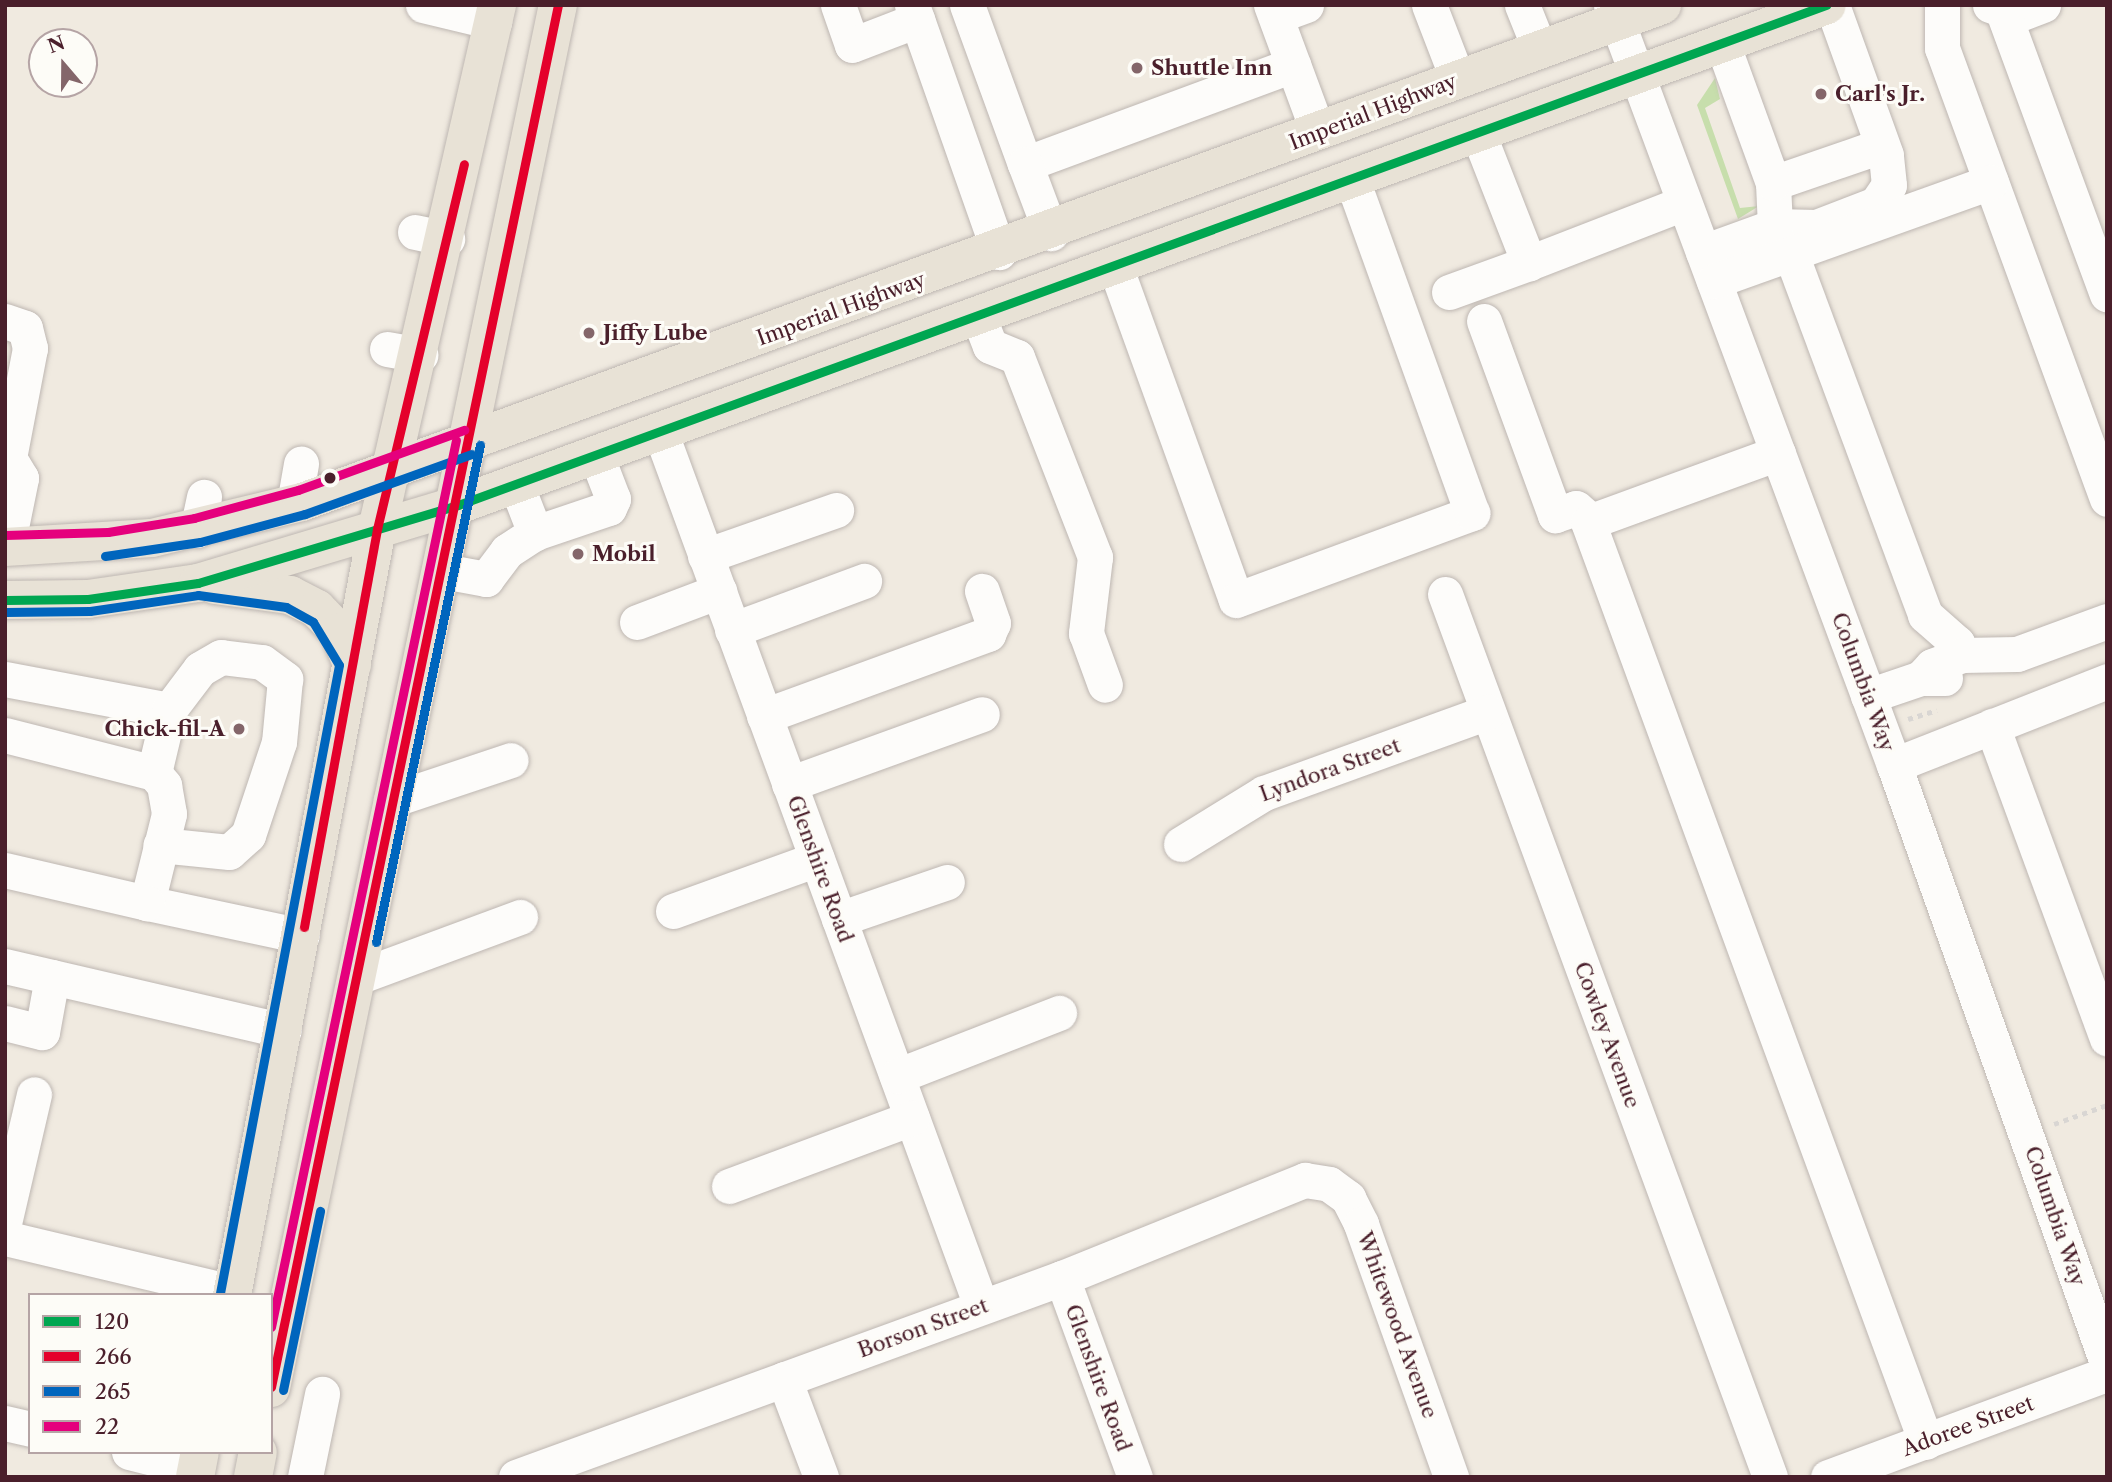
<!DOCTYPE html>
<html>
<head>
<meta charset="utf-8">
<style>
  body { margin:0 }
  #map { position:relative; width:2112px; height:1482px; overflow:hidden; background:#f0eae0; font-family:"Libre Caslon Text",serif }
  div>[style] { position:absolute }
  .green>* { inset:0; background:#c7deac }
  .path>* { height:4.5px; margin-top:-2.25px; transform-origin:0; background:repeating-linear-gradient(90deg,#d9d6d3 0 5px,transparent 0 10px) }
  .roads { filter:drop-shadow(0 0 2px #beb7b2) drop-shadow(0 0 2px #beb7b2) }
  .minor>* { height:35px; margin:-17.5px; padding:0 17.5px; transform-origin:17.5px; border-radius:17.5px; background:#fdfcfa }
  .major>* { height:38px; margin:-19px; padding:0 19px; transform-origin:19px; border-radius:19px; background:#e8e2d6 }
  .bus-1>* { height:9px; margin:-4.5px; padding:0 4.5px; transform-origin:4.5px; border-radius:4.5px; background:#00a651 }
  .bus-2>* { height:9px; margin:-4.5px; padding:0 4.5px; transform-origin:4.5px; border-radius:4.5px; background:#e4002b }
  .bus-3>* { height:9px; margin:-4.5px; padding:0 4.5px; transform-origin:4.5px; border-radius:4.5px; background:#0065bd }
  .bus-4>* { height:9px; margin:-4.5px; padding:0 4.5px; transform-origin:4.5px; border-radius:4.5px; background:#e5007d }
  .dots>* { width:19px; height:19px; translate:-50% -50%; box-sizing:border-box; border:4px solid #fdfcf7; border-radius:50% }
  span { translate:-50% -50%; white-space:nowrap; text-align:center; line-height:1.15; -webkit-text-stroke:6px #fdfcf7; paint-order:stroke }
  .poi-label { font-size:21px; color:#4a1f2b; font-weight:700 }
  .left { translate:0 -50%; text-align:left }
  .right { translate:-100% -50%; text-align:right }
  .street-label { font-size:21px; color:#4a1f2b }
  .frame { position:absolute; inset:0; border:7px solid #4a1f2b; pointer-events:none }
  .legend { position:absolute; left:28px; top:1293px; width:245px; height:161px; box-sizing:border-box; background:#fdfcf7; border:2px solid #b5a4a5; margin:0; padding:9px 12px; list-style:none; font-size:21px; color:#4a1f2b }
  .legend li { display:flex; align-items:center; gap:14px; height:35px }
  .legend b { width:35px; border:2px solid #b5a4a5 }
  .north { position:absolute; left:28px; top:28px; width:70px; height:70px; box-sizing:border-box; background:#fdfcf7; border:2px solid #b5a4a5; border-radius:50%; rotate:340deg; font-size:19px; font-weight:700; line-height:28px; text-align:center; color:#4a1f2b }
  .north::after { content:''; display:block; margin:auto; width:24px; height:32px; background:#84666a; clip-path:polygon(50% 0,100% 100%,50% 72%,0 100%) }
</style>
</head>
<body>
<div id="map">
  <div class="green">
    <div style="clip-path:polygon(1715px 78px,1720px 99px,1705px 108px,1740px 208px,1759px 206px,1738px 219px,1697px 105px)"></div>
  </div>
  <div class="path">
    <div style="left:1908px;top:719px;width:30px;rotate:-17deg"></div>
    <div style="left:2054px;top:1124px;width:56px;rotate:-19.7deg"></div>
  </div>
  <div class="roads">
    <div class="minor">
      <div style="left:423px;top:5px;width:73px;rotate:13.5deg"></div>
      <div style="left:838px;top:5px;width:42px;rotate:70.7deg"></div>
      <div style="left:852px;top:45px;width:70px;rotate:-21deg"></div>
      <div style="left:912px;top:5px;width:262px;rotate:70.6deg"></div>
      <div style="left:967px;top:5px;width:169px;rotate:70deg"></div>
      <div style="left:1025px;top:164px;width:286px;rotate:-20.3deg"></div>
      <div style="left:1271px;top:5px;width:135px;rotate:69.7deg"></div>
      <div style="left:1429px;top:5px;width:80px;rotate:68.9deg"></div>
      <div style="left:1522px;top:5px;width:48px;rotate:68.2deg"></div>
      <div style="left:1611px;top:5px;width:811px;rotate:69.58deg"></div>
      <div style="left:1894px;top:765px;width:635px;rotate:70.39deg"></div>
      <div style="left:1942px;top:5px;width:43px;rotate:90deg"></div>
      <div style="left:1942px;top:48px;width:480px;rotate:69.9deg"></div>
      <div style="left:1990px;top:5px;width:29px;rotate:20deg"></div>
      <div style="left:2017px;top:15px;width:28px;rotate:-21deg"></div>
      <div style="left:2003px;top:12px;width:301px;rotate:69.8deg"></div>
      <div style="left:1276px;top:16px;width:32px;rotate:-20deg"></div>
      <div style="left:1478px;top:133px;width:140px;rotate:68.6deg"></div>
      <div style="left:1529px;top:263px;width:166px;rotate:-21.2deg"></div>
      <div style="left:1025px;top:164px;width:74px;rotate:69.4deg"></div>
      <div style="left:1773px;top:183px;width:98px;rotate:-19deg"></div>
      <div style="left:1775px;top:226px;width:41px;rotate:1.4deg"></div>
      <div style="left:1816px;top:227px;width:64px;rotate:-21deg"></div>
      <div style="left:1876px;top:204px;width:23px;rotate:-56deg"></div>
      <div style="left:1889px;top:185px;width:30px;rotate:-96deg"></div>
      <div style="left:1886px;top:155px;width:159px;rotate:-109.8deg"></div>
      <div style="left:415px;top:232px;width:33px;rotate:12deg"></div>
      <div style="left:1703px;top:252px;width:77px;rotate:-19.9deg"></div>
      <div style="left:1775px;top:226px;width:43px;rotate:-92.7deg"></div>
      <div style="left:1773px;top:183px;width:149px;rotate:-110deg"></div>
      <div style="left:1791px;top:254px;width:385px;rotate:69.6deg"></div>
      <div style="left:1925px;top:615px;width:43px;rotate:41.2deg"></div>
      <div style="left:1957px;top:643px;width:13px;rotate:67deg"></div>
      <div style="left:1115px;top:266px;width:355px;rotate:70.1deg"></div>
      <div style="left:1236px;top:600px;width:252px;rotate:-20.2deg"></div>
      <div style="left:1472px;top:513px;width:355px;rotate:-109.8deg"></div>
      <div style="left:1714px;top:281px;width:294px;rotate:-19.7deg"></div>
      <div style="left:1449px;top:292px;width:85px;rotate:-19.9deg"></div>
      <div style="left:978px;top:315px;width:33px;rotate:69deg"></div>
      <div style="left:990px;top:346px;width:29px;rotate:22deg"></div>
      <div style="left:1017px;top:357px;width:215px;rotate:68.7deg"></div>
      <div style="left:1095px;top:557px;width:77px;rotate:96.8deg"></div>
      <div style="left:1086px;top:633px;width:55px;rotate:69.9deg"></div>
      <div style="left:5px;top:321px;width:21px;rotate:19deg"></div>
      <div style="left:25px;top:328px;width:21px;rotate:76deg"></div>
      <div style="left:30px;top:348px;width:112px;rotate:100.8deg"></div>
      <div style="left:9px;top:458px;width:23px;rotate:59deg"></div>
      <div style="left:21px;top:478px;width:16px;rotate:166deg"></div>
      <div style="left:1484px;top:321px;width:207px;rotate:69.9deg"></div>
      <div style="left:1555px;top:515px;width:22px;rotate:-18deg"></div>
      <div style="left:1576px;top:508px;width:20px;rotate:41deg"></div>
      <div style="left:387px;top:349px;width:34px;rotate:10deg"></div>
      <div style="left:660px;top:431px;width:932px;rotate:69.85deg"></div>
      <div style="left:1778px;top:453px;width:202px;rotate:160deg"></div>
      <div style="left:1588px;top:522px;width:980px;rotate:69.83deg"></div>
      <div style="left:516px;top:484px;width:53px;rotate:68.8deg"></div>
      <div style="left:294px;top:504px;width:41px;rotate:-80.1deg"></div>
      <div style="left:197px;top:530px;width:34px;rotate:-78deg"></div>
      <div style="left:7px;top:547px;width:70px;rotate:-78.5deg"></div>
      <div style="left:705px;top:556px;width:139px;rotate:-19.3deg"></div>
      <div style="left:443px;top:571px;width:44px;rotate:10.5deg"></div>
      <div style="left:486px;top:579px;width:35px;rotate:-53deg"></div>
      <div style="left:507px;top:551px;width:33px;rotate:-33deg"></div>
      <div style="left:535px;top:533px;width:78px;rotate:-18.7deg"></div>
      <div style="left:609px;top:508px;width:10px;rotate:-66deg"></div>
      <div style="left:613px;top:499px;width:47px;rotate:-111.1deg"></div>
      <div style="left:1445px;top:594px;width:941px;rotate:69.79deg"></div>
      <div style="left:637px;top:622px;width:88px;rotate:-20.7deg"></div>
      <div style="left:732px;top:630px;width:141px;rotate:-20.4deg"></div>
      <div style="left:1921px;top:678px;width:16px;rotate:-47deg"></div>
      <div style="left:1932px;top:666px;width:32px;rotate:-20deg"></div>
      <div style="left:1962px;top:655px;width:55px;rotate:-1deg"></div>
      <div style="left:2017px;top:654px;width:96px;rotate:-20.1deg"></div>
      <div style="left:5px;top:679px;width:167px;rotate:10.7deg"></div>
      <div style="left:1868px;top:696px;width:56px;rotate:-18.8deg"></div>
      <div style="left:1921px;top:678px;width:24px"></div>
      <div style="left:764px;top:716px;width:239px;rotate:-20.1deg"></div>
      <div style="left:988px;top:634px;width:12px;rotate:-66deg"></div>
      <div style="left:993px;top:623px;width:34px;rotate:-109deg"></div>
      <div style="left:1992px;top:726px;width:333px;rotate:69.8deg"></div>
      <div style="left:5px;top:735px;width:154px;rotate:14.3deg"></div>
      <div style="left:154px;top:773px;width:16px;rotate:50deg"></div>
      <div style="left:164px;top:785px;width:29px;rotate:80deg"></div>
      <div style="left:169px;top:814px;width:92px;rotate:103.9deg"></div>
      <div style="left:147px;top:903px;width:158px;rotate:12deg"></div>
      <div style="left:1894px;top:765px;width:229px;rotate:-21.5deg"></div>
      <div style="left:154px;top:773px;width:65px;rotate:-76.6deg"></div>
      <div style="left:169px;top:710px;width:51px;rotate:-52.9deg"></div>
      <div style="left:200px;top:669px;width:24px;rotate:-30deg"></div>
      <div style="left:221px;top:657px;width:41px;rotate:7deg"></div>
      <div style="left:262px;top:662px;width:29px;rotate:36deg"></div>
      <div style="left:285px;top:679px;width:63px;rotate:95.4deg"></div>
      <div style="left:279px;top:742px;width:98px;rotate:108.4deg"></div>
      <div style="left:248px;top:835px;width:25px;rotate:138deg"></div>
      <div style="left:229px;top:852px;width:69px;rotate:-174.2deg"></div>
      <div style="left:789px;top:784px;width:205px;rotate:-19.9deg"></div>
      <div style="left:391px;top:800px;width:126px;rotate:-18.4deg"></div>
      <div style="left:1181px;top:844px;width:97px;rotate:-31.6deg"></div>
      <div style="left:1264px;top:793px;width:238px;rotate:-19.9deg"></div>
      <div style="left:5px;top:870px;width:146px;rotate:13.1deg"></div>
      <div style="left:673px;top:911px;width:153px;rotate:-19.9deg"></div>
      <div style="left:839px;top:919px;width:114px;rotate:-18.9deg"></div>
      <div style="left:5px;top:966px;width:286px;rotate:13.1deg"></div>
      <div style="left:355px;top:978px;width:176px;rotate:-20.3deg"></div>
      <div style="left:5px;top:1023px;width:38px;rotate:14deg"></div>
      <div style="left:42px;top:1032px;width:56px;rotate:-79.7deg"></div>
      <div style="left:897px;top:1076px;width:174px;rotate:-21.3deg"></div>
      <div style="left:729px;top:1186px;width:195px;rotate:-20.4deg"></div>
      <div style="left:5px;top:1219px;width:128px;rotate:-76.9deg"></div>
      <div style="left:5px;top:1238px;width:233px;rotate:13.4deg"></div>
      <div style="left:1062px;top:1278px;width:212px;rotate:69.9deg"></div>
      <div style="left:784px;top:1379px;width:105px;rotate:69.3deg"></div>
      <div style="left:5px;top:1423px;width:26px;rotate:13deg"></div>
      <div style="left:129px;top:1452px;width:70px;rotate:14deg"></div>
      <div style="left:305px;top:1477px;width:85px;rotate:-78.4deg"></div>
      <div style="left:516px;top:1477px;width:581px;rotate:-20.03deg"></div>
      <div style="left:1062px;top:1278px;width:262px;rotate:-22deg"></div>
      <div style="left:1305px;top:1180px;width:24px;rotate:9deg"></div>
      <div style="left:1329px;top:1184px;width:24px;rotate:36deg"></div>
      <div style="left:1348px;top:1198px;width:29px;rotate:63deg"></div>
      <div style="left:1361px;top:1224px;width:269px;rotate:70.4deg"></div>
      <div style="left:1828px;top:1477px;width:297px;rotate:-20.3deg"></div>
    </div>
    <div class="major">
      <div style="left:5px;top:547px;width:147px;rotate:-3.5deg"></div>
      <div style="left:152px;top:538px;width:154px;rotate:-13.5deg"></div>
      <div style="left:302px;top:502px;width:1448px;rotate:-20.07deg"></div>
      <div style="left:215px;top:585px;width:76px;rotate:7.6deg"></div>
      <div style="left:290px;top:595px;width:30px;rotate:27deg"></div>
      <div style="left:317px;top:609px;width:32px;rotate:46deg"></div>
      <div style="left:339px;top:632px;width:35px;rotate:68deg"></div>
      <div style="left:5px;top:600px;width:83px;rotate:-0.7deg"></div>
      <div style="left:88px;top:599px;width:111px;rotate:-8.3deg"></div>
      <div style="left:198px;top:583px;width:271px;rotate:-16.7deg"></div>
      <div style="left:458px;top:505px;width:1457px;rotate:-20.06deg"></div>
      <div style="left:232px;top:1295px;width:780px;rotate:-79.28deg"></div>
      <div style="left:377px;top:529px;width:538px;rotate:-77.1deg"></div>
      <div style="left:271px;top:1388px;width:1412px;rotate:-78.28deg"></div>
      <div style="left:195px;top:1477px;width:25px;rotate:-79deg"></div>
      <div style="left:253px;top:1477px;width:25px;rotate:-79deg"></div>
    </div>
  </div>
  <div class="bus-1">
    <div style="left:5px;top:600px;width:83px;rotate:-0.7deg"></div>
    <div style="left:88px;top:599px;width:111px;rotate:-8.3deg"></div>
    <div style="left:198px;top:583px;width:271px;rotate:-16.7deg"></div>
    <div style="left:458px;top:505px;width:1457px;rotate:-20.08deg"></div>
  </div>
  <div class="bus-2">
    <div style="left:304px;top:927px;width:405px;rotate:-79.6deg"></div>
    <div style="left:377px;top:529px;width:375px;rotate:-76.6deg"></div>
    <div style="left:271px;top:1387px;width:1411px;rotate:-78.27deg"></div>
  </div>
  <div class="bus-3">
    <div style="left:105px;top:556px;width:96px;rotate:-8.4deg"></div>
    <div style="left:200px;top:542px;width:109px;rotate:-14.9deg"></div>
    <div style="left:305px;top:514px;width:177px;rotate:-19.8deg"></div>
    <div style="left:5px;top:612px;width:85px;rotate:-0.7deg"></div>
    <div style="left:90px;top:611px;width:109px;rotate:-8.4deg"></div>
    <div style="left:198px;top:595px;width:89px;rotate:7.8deg"></div>
    <div style="left:286px;top:607px;width:31px;rotate:29deg"></div>
    <div style="left:313px;top:622px;width:50px;rotate:58.8deg"></div>
    <div style="left:339px;top:665px;width:639px;rotate:100.73deg"></div>
    <div style="left:376px;top:942px;width:508px;rotate:-78.18deg"></div>
    <div style="left:283px;top:1390px;width:183px;rotate:-78.3deg"></div>
  </div>
  <div class="bus-4">
    <div style="left:5px;top:535px;width:103px;rotate:-1.7deg"></div>
    <div style="left:108px;top:532px;width:87px;rotate:-9.2deg"></div>
    <div style="left:194px;top:518px;width:108px;rotate:-15.1deg"></div>
    <div style="left:298px;top:490px;width:177px;rotate:-19.9deg"></div>
    <div style="left:271px;top:1327px;width:906px;rotate:-78.22deg"></div>
  </div>
  <div class="dots">
    <div style="left:1137px;top:68px;background:#84666a"></div>
    <div style="left:1821px;top:94px;background:#84666a"></div>
    <div style="left:589px;top:333px;background:#84666a"></div>
    <div style="left:330px;top:478px;background:#4a1f2b"></div>
    <div style="left:578px;top:554px;background:#84666a"></div>
    <div style="left:239px;top:729px;background:#84666a"></div>
  </div>
  <div class="poi-label">
    <span class="left" style="left:1151px;top:68px">Shuttle Inn</span>
    <span class="left" style="left:1835px;top:94px">Carl's Jr.</span>
    <span class="left" style="left:603px;top:333px">Jiffy Lube</span>
    <span class="left" style="left:592px;top:554px">Mobil</span>
    <span class="right" style="left:225px;top:729px">Chick-fil-A</span>
  </div>
  <div class="street-label">
    <span style="left:1373px;top:112px;rotate:-21deg">Imperial Highway</span>
    <span style="left:841px;top:309px;rotate:-20deg">Imperial Highway</span>
    <span style="left:1863px;top:682px;rotate:70deg">Columbia Way</span>
    <span style="left:1330px;top:770px;rotate:-20deg">Lyndora Street</span>
    <span style="left:820px;top:869px;rotate:70deg">Glenshire Road</span>
    <span style="left:1607px;top:1035px;rotate:70deg">Cowley Avenue</span>
    <span style="left:2055px;top:1216px;rotate:71deg">Columbia Way</span>
    <span style="left:1397px;top:1325px;rotate:70deg">Whitewood Avenue</span>
    <span style="left:923px;top:1328px;rotate:-20deg">Borson Street</span>
    <span style="left:1098px;top:1378px;rotate:70deg">Glenshire Road</span>
    <span style="left:1968px;top:1426px;rotate:-20deg">Adoree Street</span>
  </div>
  <div class="frame"></div>
  <ul class="legend">
  <li><b style="height:9px;background:#00a651"></b>120</li>
  <li><b style="height:9px;background:#e4002b"></b>266</li>
  <li><b style="height:9px;background:#0065bd"></b>265</li>
  <li><b style="height:9px;background:#e5007d"></b>22</li>
  </ul>
  <div class="north">N</div>
</div>
</body>
</html>
